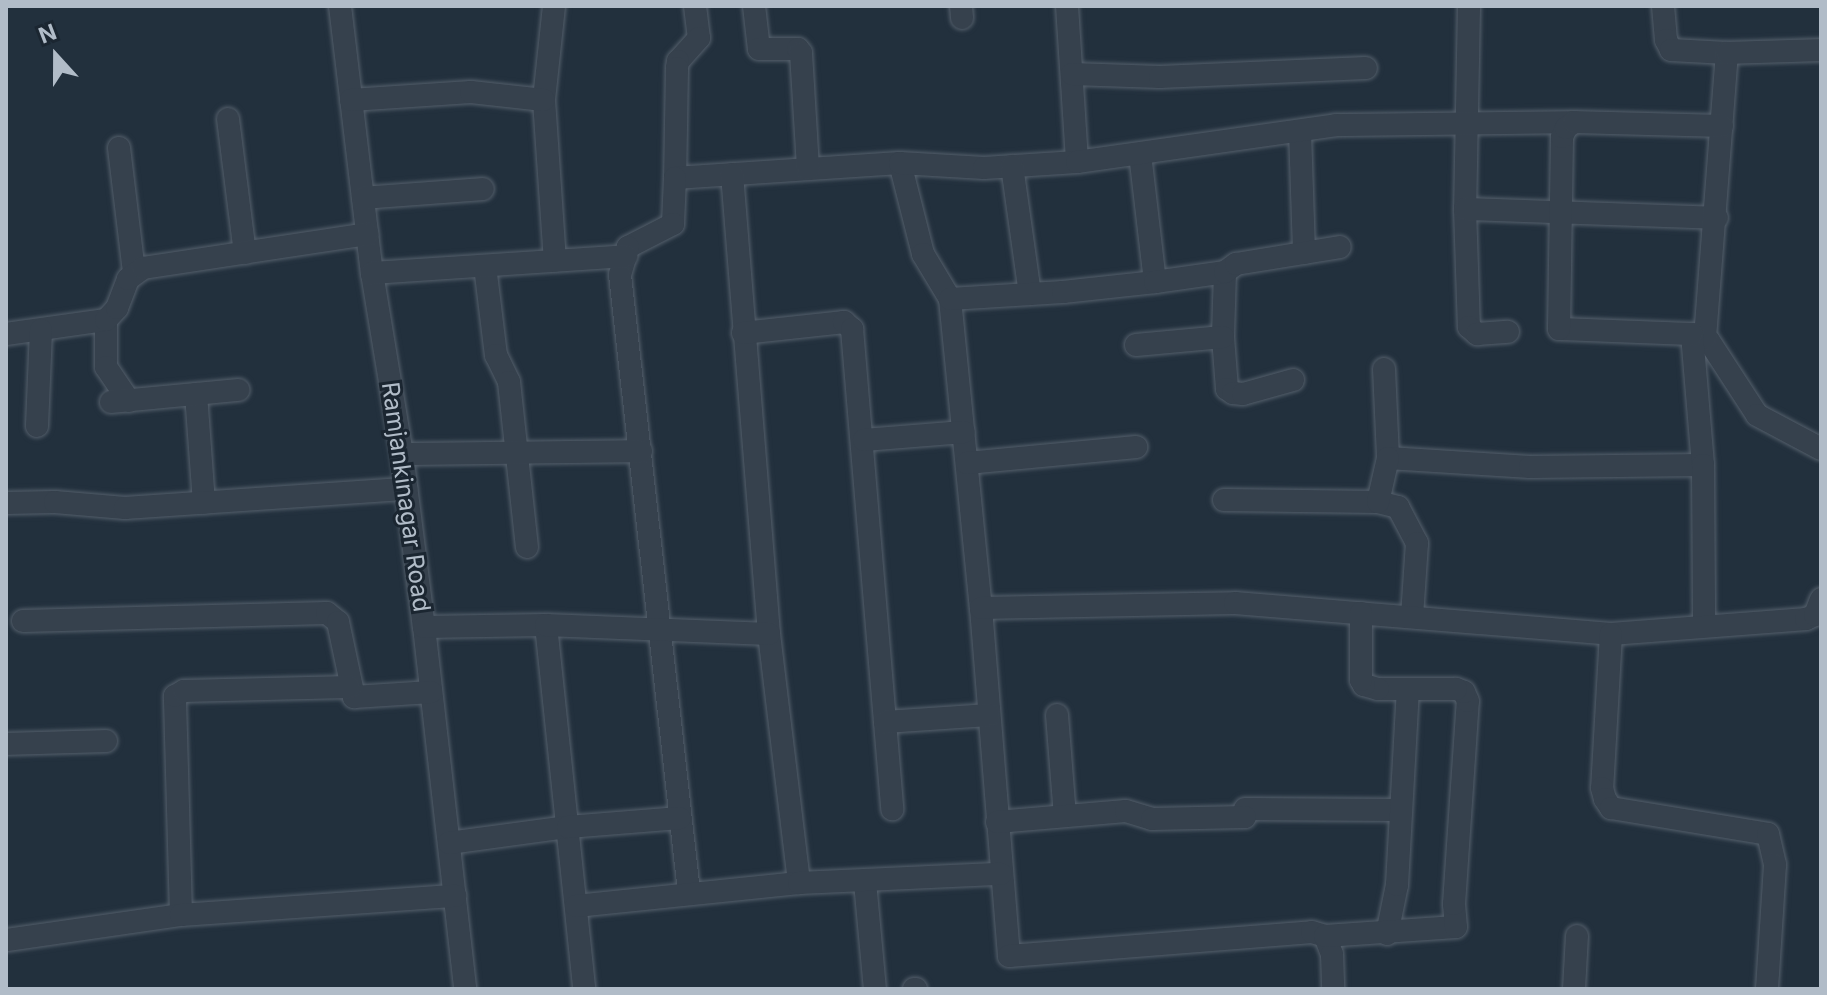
<!DOCTYPE html>
<html>
<head>
<meta charset="utf-8">
<style>
  body { margin:0 }
  #map { position:relative; width:1827px; height:995px; overflow:hidden; background:#22303d; font-family:Inter,sans-serif }
  div>[style] { position:absolute }
  .roads { filter:drop-shadow(0 0 2px #545f6b) drop-shadow(0 0 2px #545f6b) }
  .minor>* { height:22px; margin:-11px; padding:0 11px; transform-origin:11px; border-radius:11px; background:#36414d }
  span { translate:-50% -50%; white-space:nowrap; text-align:center; line-height:1.15; -webkit-text-stroke:6px #1b2631; paint-order:stroke }
  .street-label { font-size:24px; color:#b1bcc8 }
  .frame { position:absolute; inset:0; border:8px solid #b1bcc8; pointer-events:none }
  .north { position:absolute; left:16px; top:16px; width:80px; height:80px; -webkit-text-stroke:6px #1b2631; paint-order:stroke; rotate:339deg; font-size:22px; font-weight:700; line-height:32px; text-align:center; color:#b1bcc8 }
  .north::after { content:''; display:block; margin:auto; width:28px; height:36px; background:#b1bcc8; clip-path:polygon(50% 0,100% 100%,50% 72%,0 100%) }
</style>
</head>
<body>
<div id="map">
  <div class="roads">
    <div class="minor">
      <div style="left:340px;top:6px;width:269px;rotate:83.2deg"></div>
      <div style="left:372px;top:273px;width:183px;rotate:80.6deg"></div>
      <div style="left:402px;top:454px;width:174px;rotate:82.8deg"></div>
      <div style="left:424px;top:627px;width:364px;rotate:83.5deg"></div>
      <div style="left:554px;top:6px;width:95px;rotate:96.1deg"></div>
      <div style="left:544px;top:100px;width:161px;rotate:86.1deg"></div>
      <div style="left:695px;top:6px;width:32px;rotate:83deg"></div>
      <div style="left:699px;top:38px;width:31px;rotate:132deg"></div>
      <div style="left:678px;top:61px;width:7px;rotate:98deg"></div>
      <div style="left:677px;top:68px;width:110px;rotate:91deg"></div>
      <div style="left:675px;top:178px;width:225px;rotate:-3.8deg"></div>
      <div style="left:900px;top:163px;width:94px;rotate:75.8deg"></div>
      <div style="left:923px;top:254px;width:52px;rotate:59deg"></div>
      <div style="left:950px;top:299px;width:311px;rotate:84.3deg"></div>
      <div style="left:981px;top:608px;width:349px;rotate:85.4deg"></div>
      <div style="left:1009px;top:956px;width:304px;rotate:-4.5deg"></div>
      <div style="left:1312px;top:932px;width:14px;rotate:17deg"></div>
      <div style="left:1325px;top:936px;width:19px;rotate:69deg"></div>
      <div style="left:1332px;top:954px;width:35px;rotate:88deg"></div>
      <div style="left:754px;top:6px;width:43px;rotate:83.4deg"></div>
      <div style="left:759px;top:49px;width:39px"></div>
      <div style="left:798px;top:49px;width:5px;rotate:53deg"></div>
      <div style="left:801px;top:53px;width:116px;rotate:86.5deg"></div>
      <div style="left:961px;top:6px;width:12px;rotate:85deg"></div>
      <div style="left:1067px;top:6px;width:156px;rotate:86.3deg"></div>
      <div style="left:1469px;top:6px;width:203px;rotate:91.1deg"></div>
      <div style="left:1465px;top:209px;width:118px;rotate:88.1deg"></div>
      <div style="left:1469px;top:327px;width:11px;rotate:41deg"></div>
      <div style="left:1477px;top:334px;width:31px;rotate:-4deg"></div>
      <div style="left:1663px;top:6px;width:34px;rotate:85deg"></div>
      <div style="left:1666px;top:40px;width:11px;rotate:63deg"></div>
      <div style="left:1671px;top:50px;width:56px;rotate:3.1deg"></div>
      <div style="left:1072px;top:74px;width:88px;rotate:2deg"></div>
      <div style="left:1160px;top:77px;width:206px;rotate:-2.5deg"></div>
      <div style="left:351px;top:100px;width:120px;rotate:-3.8deg"></div>
      <div style="left:471px;top:92px;width:73px;rotate:6.3deg"></div>
      <div style="left:228px;top:119px;width:135px;rotate:82.8deg"></div>
      <div style="left:1300px;top:131px;width:122px;rotate:88.1deg"></div>
      <div style="left:119px;top:148px;width:125px;rotate:83.1deg"></div>
      <div style="left:1140px;top:154px;width:129px;rotate:83.3deg"></div>
      <div style="left:900px;top:163px;width:84px;rotate:3.4deg"></div>
      <div style="left:984px;top:168px;width:93px;rotate:-3.7deg"></div>
      <div style="left:1077px;top:162px;width:262px;rotate:-8.1deg"></div>
      <div style="left:1336px;top:125px;width:238px;rotate:-0.7deg"></div>
      <div style="left:1012px;top:166px;width:129px;rotate:82deg"></div>
      <div style="left:732px;top:174px;width:461px;rotate:85.4deg"></div>
      <div style="left:769px;top:634px;width:251px;rotate:83.1deg"></div>
      <div style="left:675px;top:178px;width:46px;rotate:92.5deg"></div>
      <div style="left:673px;top:224px;width:51px;rotate:152.9deg"></div>
      <div style="left:628px;top:247px;width:29px;rotate:106deg"></div>
      <div style="left:620px;top:275px;width:621px;rotate:83.62deg"></div>
      <div style="left:363px;top:198px;width:120px;rotate:-4.3deg"></div>
      <div style="left:1465px;top:209px;width:252px;rotate:2deg"></div>
      <div style="left:485px;top:266px;width:90px;rotate:83deg"></div>
      <div style="left:496px;top:355px;width:30px;rotate:64deg"></div>
      <div style="left:509px;top:382px;width:166px;rotate:83.8deg"></div>
      <div style="left:1225px;top:272px;width:65px;rotate:91.8deg"></div>
      <div style="left:1223px;top:337px;width:52px;rotate:85.6deg"></div>
      <div style="left:1227px;top:389px;width:7px;rotate:34deg"></div>
      <div style="left:1233px;top:393px;width:10px;rotate:6deg"></div>
      <div style="left:1243px;top:394px;width:52px;rotate:-15.6deg"></div>
      <div style="left:372px;top:273px;width:255px;rotate:-3.8deg"></div>
      <div style="left:950px;top:299px;width:113px;rotate:-3.5deg"></div>
      <div style="left:1063px;top:292px;width:93px;rotate:-6.2deg"></div>
      <div style="left:1155px;top:282px;width:71px;rotate:-8.1deg"></div>
      <div style="left:1225px;top:272px;width:14px;rotate:-36deg"></div>
      <div style="left:1236px;top:264px;width:105px;rotate:-9.3deg"></div>
      <div style="left:106px;top:320px;width:47px;rotate:90deg"></div>
      <div style="left:106px;top:367px;width:41px;rotate:55.9deg"></div>
      <div style="left:743px;top:333px;width:102px;rotate:-6.2deg"></div>
      <div style="left:844px;top:322px;width:11px;rotate:41deg"></div>
      <div style="left:852px;top:329px;width:482px;rotate:85.2deg"></div>
      <div style="left:6px;top:334px;width:101px;rotate:-8deg"></div>
      <div style="left:106px;top:320px;width:16px;rotate:-47deg"></div>
      <div style="left:117px;top:308px;width:31px;rotate:-69deg"></div>
      <div style="left:128px;top:279px;width:19px;rotate:-36deg"></div>
      <div style="left:143px;top:268px;width:227px;rotate:-8.6deg"></div>
      <div style="left:1692px;top:334px;width:18px;rotate:22deg"></div>
      <div style="left:1709px;top:341px;width:88px;rotate:57deg"></div>
      <div style="left:1757px;top:415px;width:72px;rotate:28deg"></div>
      <div style="left:1705px;top:338px;width:286px;rotate:-85.6deg"></div>
      <div style="left:1727px;top:53px;width:94px;rotate:-1.8deg"></div>
      <div style="left:1136px;top:345px;width:87px;rotate:-5.3deg"></div>
      <div style="left:1384px;top:369px;width:89px;rotate:87.4deg"></div>
      <div style="left:1388px;top:458px;width:142px;rotate:3.6deg"></div>
      <div style="left:1530px;top:467px;width:173px;rotate:-0.7deg"></div>
      <div style="left:1703px;top:465px;width:131px;rotate:-94.8deg"></div>
      <div style="left:1692px;top:334px;width:133px;rotate:-177.8deg"></div>
      <div style="left:1559px;top:329px;width:192px;rotate:-89.1deg"></div>
      <div style="left:1562px;top:137px;width:10px;rotate:-66deg"></div>
      <div style="left:1566px;top:128px;width:10px;rotate:-37deg"></div>
      <div style="left:1574px;top:122px;width:148px;rotate:1.5deg"></div>
      <div style="left:196px;top:394px;width:109px;rotate:85.8deg"></div>
      <div style="left:111px;top:402px;width:128px;rotate:-5.4deg"></div>
      <div style="left:37px;top:426px;width:96px;rotate:-87.6deg"></div>
      <div style="left:864px;top:440px;width:100px;rotate:-4.6deg"></div>
      <div style="left:402px;top:454px;width:239px;rotate:-0.7deg"></div>
      <div style="left:967px;top:463px;width:170px;rotate:-5.4deg"></div>
      <div style="left:1703px;top:465px;width:161px;rotate:89.6deg"></div>
      <div style="left:1224px;top:500px;width:154px;rotate:0.7deg"></div>
      <div style="left:1378px;top:502px;width:21px;rotate:14deg"></div>
      <div style="left:1398px;top:507px;width:41px;rotate:62.2deg"></div>
      <div style="left:1417px;top:543px;width:74px;rotate:93.9deg"></div>
      <div style="left:1378px;top:502px;width:45px;rotate:-77.2deg"></div>
      <div style="left:6px;top:503px;width:49px;rotate:-1.2deg"></div>
      <div style="left:55px;top:502px;width:70px;rotate:4.9deg"></div>
      <div style="left:125px;top:508px;width:282px;rotate:-3.9deg"></div>
      <div style="left:981px;top:608px;width:254px;rotate:-1.1deg"></div>
      <div style="left:1235px;top:603px;width:377px;rotate:4.7deg"></div>
      <div style="left:1611px;top:634px;width:196px;rotate:-4.4deg"></div>
      <div style="left:1806px;top:619px;width:10px;rotate:-24deg"></div>
      <div style="left:1815px;top:615px;width:17px;rotate:-69deg"></div>
      <div style="left:23px;top:621px;width:304px;rotate:-1.5deg"></div>
      <div style="left:327px;top:613px;width:14px;rotate:39deg"></div>
      <div style="left:338px;top:622px;width:77px;rotate:78deg"></div>
      <div style="left:354px;top:697px;width:77px;rotate:-3.7deg"></div>
      <div style="left:546px;top:625px;width:366px;rotate:84deg"></div>
      <div style="left:424px;top:627px;width:122px;rotate:-0.9deg"></div>
      <div style="left:546px;top:625px;width:223px;rotate:2.3deg"></div>
      <div style="left:1611px;top:634px;width:154px;rotate:93.3deg"></div>
      <div style="left:1602px;top:788px;width:11px;rotate:75deg"></div>
      <div style="left:1605px;top:799px;width:11px;rotate:56deg"></div>
      <div style="left:1611px;top:808px;width:159px;rotate:9.4deg"></div>
      <div style="left:1768px;top:834px;width:32px;rotate:77deg"></div>
      <div style="left:1775px;top:865px;width:124px;rotate:93.7deg"></div>
      <div style="left:1057px;top:715px;width:101px;rotate:85.5deg"></div>
      <div style="left:885px;top:722px;width:104px;rotate:-3.9deg"></div>
      <div style="left:6px;top:744px;width:100px;rotate:-1.7deg"></div>
      <div style="left:1245px;top:809px;width:156px;rotate:0.4deg"></div>
      <div style="left:997px;top:822px;width:129px;rotate:-4.9deg"></div>
      <div style="left:1126px;top:811px;width:27px;rotate:17deg"></div>
      <div style="left:1152px;top:819px;width:93px;rotate:-1.2deg"></div>
      <div style="left:449px;top:843px;width:120px;rotate:-7.7deg"></div>
      <div style="left:568px;top:827px;width:112px;rotate:-4.6deg"></div>
      <div style="left:865px;top:882px;width:107px;rotate:84.7deg"></div>
      <div style="left:576px;top:906px;width:224px;rotate:-5.9deg"></div>
      <div style="left:799px;top:883px;width:202px;rotate:-2.6deg"></div>
      <div style="left:181px;top:915px;width:219px;rotate:-91.6deg"></div>
      <div style="left:175px;top:696px;width:10px;rotate:-29deg"></div>
      <div style="left:184px;top:691px;width:165px;rotate:-1.4deg"></div>
      <div style="left:1387px;top:934px;width:50px;rotate:-78.5deg"></div>
      <div style="left:1397px;top:885px;width:196px;rotate:-86.8deg"></div>
      <div style="left:1325px;top:936px;width:131px;rotate:-3.9deg"></div>
      <div style="left:1456px;top:927px;width:23px;rotate:-95deg"></div>
      <div style="left:1454px;top:904px;width:203px;rotate:-86.1deg"></div>
      <div style="left:1468px;top:701px;width:10px;rotate:-114deg"></div>
      <div style="left:1464px;top:692px;width:9px;rotate:-159deg"></div>
      <div style="left:1456px;top:689px;width:78px;rotate:180deg"></div>
      <div style="left:1378px;top:689px;width:15px;rotate:-164deg"></div>
      <div style="left:1364px;top:685px;width:6px;rotate:-121deg"></div>
      <div style="left:1361px;top:680px;width:67px;rotate:-90deg"></div>
      <div style="left:7px;top:940px;width:176px;rotate:-8.2deg"></div>
      <div style="left:181px;top:915px;width:275px;rotate:-4deg"></div>
      <div style="left:914px;top:989px;width:2px"></div>
      <div style="left:1574px;top:989px;width:53px;rotate:-86.8deg"></div>
    </div>
  </div>
  <div class="street-label">
    <span style="left:406px;top:497px;rotate:82deg">Ramjankinagar Road</span>
  </div>
  <div class="frame"></div>
  <div class="north">N</div>
</div>
</body>
</html>
